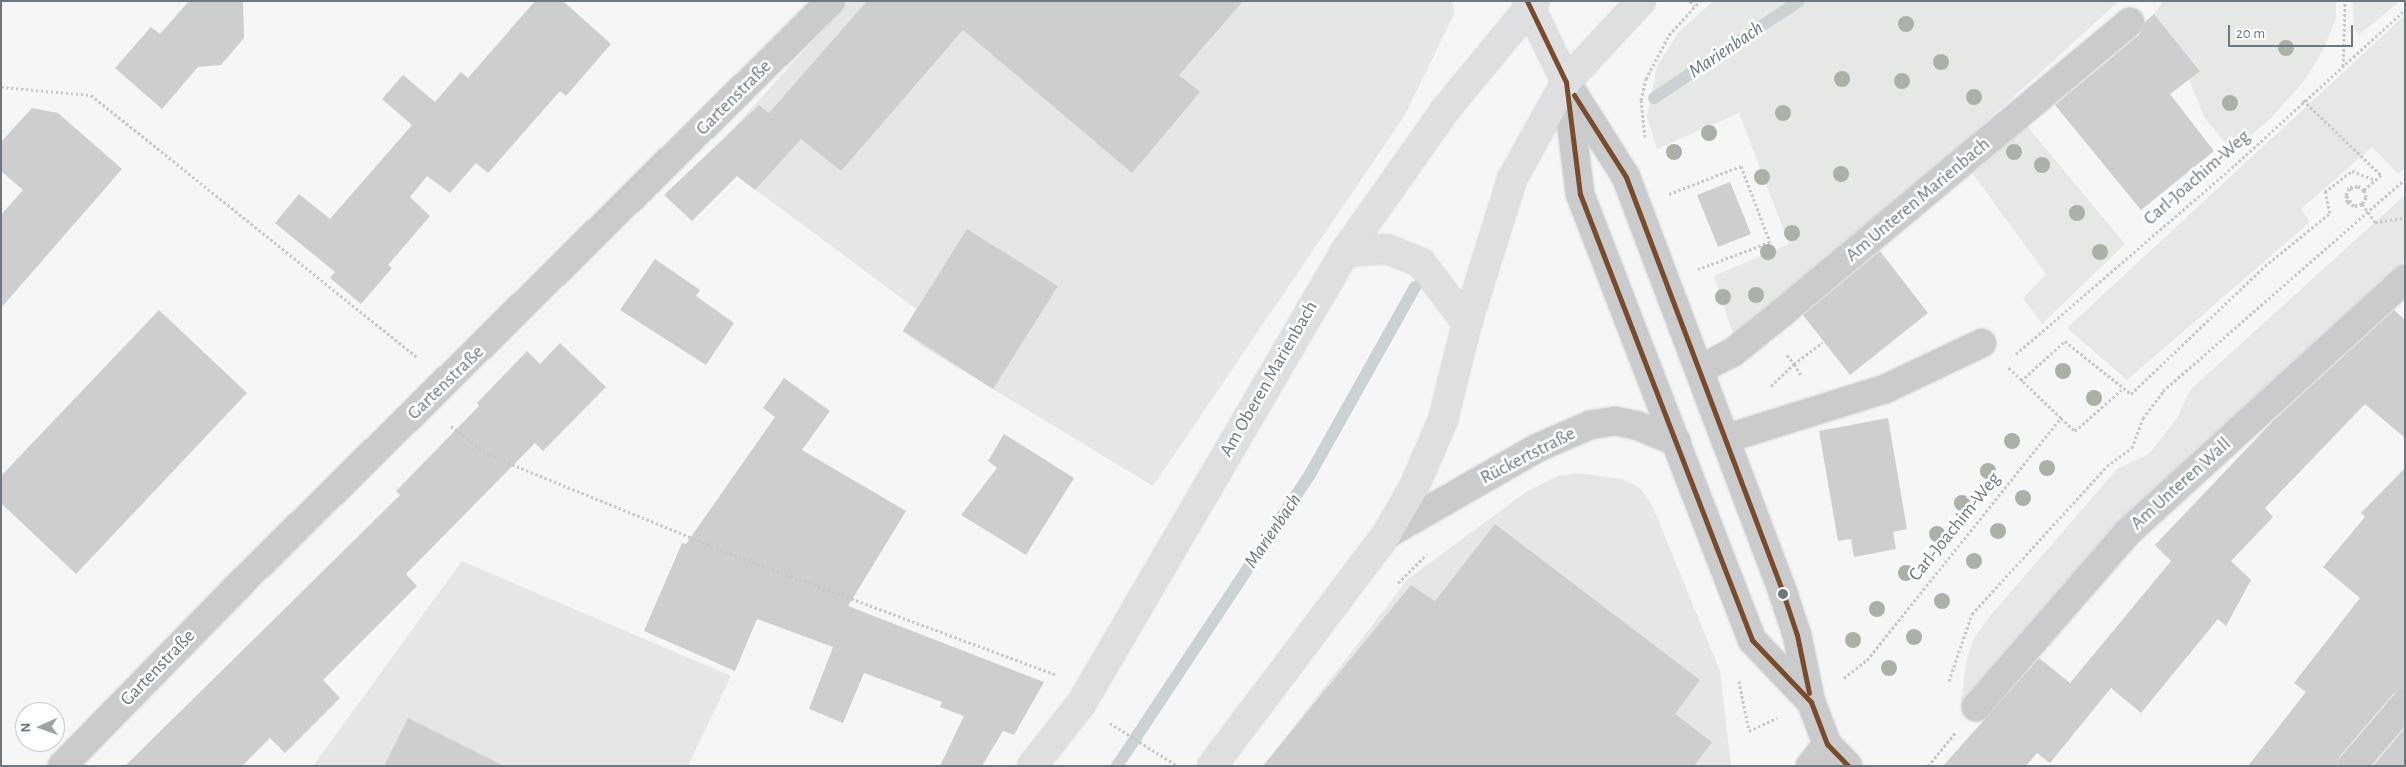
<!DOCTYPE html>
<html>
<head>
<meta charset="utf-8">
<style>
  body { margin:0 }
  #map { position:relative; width:2406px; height:767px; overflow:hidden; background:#f6f6f6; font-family:"Alegreya Sans",sans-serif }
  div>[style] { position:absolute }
  .built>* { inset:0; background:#e5e6e7 }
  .green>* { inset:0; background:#e5e8e4 }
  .stream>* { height:12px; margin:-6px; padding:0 6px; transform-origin:6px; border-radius:6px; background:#cbd2d4 }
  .building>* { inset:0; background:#cdcecf }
  .path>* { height:3px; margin-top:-1.5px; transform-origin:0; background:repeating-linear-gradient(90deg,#c7c8c9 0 2.5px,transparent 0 5px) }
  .roads { filter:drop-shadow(0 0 1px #d2d3d3) drop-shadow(0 0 1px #d2d3d3) }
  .minor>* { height:28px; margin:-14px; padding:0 14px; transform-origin:14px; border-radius:14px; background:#c9cbcc }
  .secondary>* { height:28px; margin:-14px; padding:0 14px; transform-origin:14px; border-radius:14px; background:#dedfe0 }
  .bus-1>* { height:5px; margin:-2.5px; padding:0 2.5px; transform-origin:2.5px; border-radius:2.5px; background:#7a4b2a }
  .trees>* { width:16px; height:16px; margin:-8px; border-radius:50%; background:#aab2a8 }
  .dots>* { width:14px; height:14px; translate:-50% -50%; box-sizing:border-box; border:2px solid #fff; border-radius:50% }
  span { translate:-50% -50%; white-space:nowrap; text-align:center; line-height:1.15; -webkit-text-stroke:5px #fff; paint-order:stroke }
  .street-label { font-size:19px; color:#6a7882 }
  .water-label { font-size:20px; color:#66777e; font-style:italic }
  .frame { position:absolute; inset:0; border:2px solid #6a7882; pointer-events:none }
  .north { position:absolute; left:15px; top:702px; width:50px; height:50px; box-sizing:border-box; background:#fff; border:1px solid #c3c9cd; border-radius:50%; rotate:268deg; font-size:14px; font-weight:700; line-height:20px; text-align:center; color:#6a7882 }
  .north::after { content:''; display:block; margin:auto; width:18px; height:22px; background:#9ba4ab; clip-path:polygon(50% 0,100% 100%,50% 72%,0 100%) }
  .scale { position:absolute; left:2228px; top:25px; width:125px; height:22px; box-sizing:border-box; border:2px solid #6a7882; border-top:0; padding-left:6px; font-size:15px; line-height:18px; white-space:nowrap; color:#6a7882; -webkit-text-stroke:4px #fff; paint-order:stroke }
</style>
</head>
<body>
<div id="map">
  <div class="built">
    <div style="clip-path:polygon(849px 1px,1452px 1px,1454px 14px,1405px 115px,1153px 486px,922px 346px,903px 331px,916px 309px,709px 155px)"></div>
    <div style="clip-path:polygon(1579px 473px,1622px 479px,1641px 489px,1652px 505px,1720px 671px,1731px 766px,1263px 766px,1408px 579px,1526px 492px,1558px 476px)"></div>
    <div style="clip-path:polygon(462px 561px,731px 676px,688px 766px,313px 766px)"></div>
  </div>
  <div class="green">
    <div style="clip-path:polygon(1713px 1px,2119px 1px,1901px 199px,1733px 334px,1714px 276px,1789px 244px,1739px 113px,1657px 149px,1647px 117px,1657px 66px,1678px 33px)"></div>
    <div style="clip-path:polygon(2163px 1px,2336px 1px,2336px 18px,2324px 48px,2305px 80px,2271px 118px,2232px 151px,2204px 117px,2189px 79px,2200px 70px,2154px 14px)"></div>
    <div style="clip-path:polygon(2353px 1px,2400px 1px,2359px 35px,2354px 29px)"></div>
    <div style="clip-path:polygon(2405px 15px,2405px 168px,2398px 174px,2372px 147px,2301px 209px,2310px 222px,2127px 380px,2067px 328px)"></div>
    <div style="clip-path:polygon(2027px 126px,2125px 244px,2042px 324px,2023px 298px,2046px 274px,1973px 174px)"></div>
    <div style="clip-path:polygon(2405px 195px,2405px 260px,2120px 520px,1961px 703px,1966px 662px,1974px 638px,1990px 616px,2117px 469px,2149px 454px,2177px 418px,2190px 390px)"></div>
  </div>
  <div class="stream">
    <div style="left:1654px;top:98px;width:174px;rotate:-33.8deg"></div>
    <div style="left:1117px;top:766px;width:348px;rotate:-56.5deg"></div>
    <div style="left:1309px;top:476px;width:217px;rotate:-60.7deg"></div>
  </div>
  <div class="building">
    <div style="clip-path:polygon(189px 1px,243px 1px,244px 38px,221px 65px,198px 67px,162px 109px,115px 68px,151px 27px,160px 34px)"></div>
    <div style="clip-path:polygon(535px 1px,563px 1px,611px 44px,566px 96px,560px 91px,488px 173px,476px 163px,450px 193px,427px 176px,410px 197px,430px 216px,388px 265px,392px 268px,361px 304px,330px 278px,335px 272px,275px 223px,299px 194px,330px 219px,412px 125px,382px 99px,403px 75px,435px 102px,461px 72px,468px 78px)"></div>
    <div style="clip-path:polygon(867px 1px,1243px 1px,1179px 75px,1200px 92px,1132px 173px,963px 30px,841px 171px,801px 139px,755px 190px,737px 176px,692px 221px,664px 195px,759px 105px,769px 113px)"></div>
    <div style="clip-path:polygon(2154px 14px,2200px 71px,2170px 94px,2214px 151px,2141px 210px,2055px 105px,2140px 34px,2145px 22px)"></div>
    <div style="clip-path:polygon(32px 108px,58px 113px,122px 169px,1px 308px,1px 215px,23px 190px,1px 171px,1px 142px)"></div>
    <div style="clip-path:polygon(1730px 182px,1751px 234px,1718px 247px,1697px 195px)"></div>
    <div style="clip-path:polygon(967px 229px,1058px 286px,993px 389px,903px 331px)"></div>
    <div style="clip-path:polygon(1880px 251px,1928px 313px,1850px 375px,1803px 315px)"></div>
    <div style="clip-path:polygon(655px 259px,700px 290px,696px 296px,734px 323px,706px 365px,620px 310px)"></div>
    <div style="clip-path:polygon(159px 310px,247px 393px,76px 574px,1px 503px,1px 476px)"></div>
    <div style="clip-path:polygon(2394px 310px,2405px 320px,2405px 438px,2365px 404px,2265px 508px,2273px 517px,2231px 561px,2251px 580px,2226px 626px,2218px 619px,2141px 713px,2111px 688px,2050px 763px,2037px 753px,2026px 766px,1943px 766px,2039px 658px,2070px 683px,2171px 561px,2155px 545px,2273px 421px)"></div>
    <div style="clip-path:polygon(560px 343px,606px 387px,543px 451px,535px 443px,406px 574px,417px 586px,323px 680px,340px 698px,285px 753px,270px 738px,242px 766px,125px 766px,400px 495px,396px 491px,479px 406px,477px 403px,527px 351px,540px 364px)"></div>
    <div style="clip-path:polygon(784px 378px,830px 411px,802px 450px,906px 511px,848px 606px,1044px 682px,1014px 735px,1003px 731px,982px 766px,940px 766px,964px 716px,940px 707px,942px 702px,864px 673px,843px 723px,809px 709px,833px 647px,757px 619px,735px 671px,644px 631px,682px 543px,686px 544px,775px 417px,763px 408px)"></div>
    <div style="clip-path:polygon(1888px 418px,1907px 529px,1893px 532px,1896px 549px,1854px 557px,1851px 539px,1838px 541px,1819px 431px)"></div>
    <div style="clip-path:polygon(1004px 434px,1074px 478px,1026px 555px,961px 515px,997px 468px,988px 461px)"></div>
    <div style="clip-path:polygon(2405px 468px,2405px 689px,2393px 694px,2340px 756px,2337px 766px,2248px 766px,2306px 692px,2294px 683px,2360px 598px,2323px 567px,2365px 517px,2361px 513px)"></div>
    <div style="clip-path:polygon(1495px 524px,1700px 680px,1675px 714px,1712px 742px,1694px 766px,1263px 766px,1411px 585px,1435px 601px)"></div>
    <div style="clip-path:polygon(408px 718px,504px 766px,384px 766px)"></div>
    <div style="clip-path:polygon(2405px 728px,2405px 766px,2373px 766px)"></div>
  </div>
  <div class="path">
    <div style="left:1690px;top:1px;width:6px;rotate:51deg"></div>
    <div style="left:2343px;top:66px;width:65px;rotate:-88.2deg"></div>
    <div style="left:1px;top:87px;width:90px;rotate:5.1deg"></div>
    <div style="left:91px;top:95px;width:418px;rotate:38.8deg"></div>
    <div style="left:2303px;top:100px;width:108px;rotate:43.9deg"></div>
    <div style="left:2381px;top:175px;width:23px;rotate:139deg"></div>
    <div style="left:2364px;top:190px;width:7px;rotate:74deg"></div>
    <div style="left:2366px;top:197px;width:8px;rotate:120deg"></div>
    <div style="left:2362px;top:204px;width:8px;rotate:166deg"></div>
    <div style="left:2354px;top:206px;width:14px;rotate:-126deg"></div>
    <div style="left:2346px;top:195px;width:8px;rotate:-60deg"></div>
    <div style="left:2350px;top:188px;width:8px;rotate:-14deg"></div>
    <div style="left:2358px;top:186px;width:7px;rotate:34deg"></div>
    <div style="left:2364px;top:190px;width:7px;rotate:74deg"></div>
    <div style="left:2366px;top:197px;width:8px;rotate:120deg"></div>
    <div style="left:2362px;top:204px;width:8px;rotate:166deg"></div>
    <div style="left:2354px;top:206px;width:7px;rotate:-146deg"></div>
    <div style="left:2348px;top:202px;width:7px;rotate:-106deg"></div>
    <div style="left:2346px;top:195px;width:8px;rotate:-60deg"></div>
    <div style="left:2350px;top:188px;width:8px;rotate:-14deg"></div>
    <div style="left:2358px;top:186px;width:7px;rotate:34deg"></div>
    <div style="left:2364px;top:190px;width:7px;rotate:74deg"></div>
    <div style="left:2366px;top:197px;width:8px;rotate:120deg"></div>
    <div style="left:2362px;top:204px;width:8px;rotate:166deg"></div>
    <div style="left:2354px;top:206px;width:8px;rotate:-150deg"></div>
    <div style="left:2347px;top:202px;width:7px;rotate:-98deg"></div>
    <div style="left:2346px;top:195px;width:9px;rotate:-63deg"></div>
    <div style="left:2350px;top:187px;width:8px;rotate:-7deg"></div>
    <div style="left:2358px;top:186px;width:7px;rotate:34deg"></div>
    <div style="left:2364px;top:190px;width:7px;rotate:74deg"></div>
    <div style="left:2366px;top:197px;width:8px;rotate:120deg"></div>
    <div style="left:2362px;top:204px;width:22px;rotate:54deg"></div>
    <div style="left:2375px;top:222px;width:30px;rotate:-8deg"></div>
    <div style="left:1645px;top:137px;width:37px;rotate:-96deg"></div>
    <div style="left:1641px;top:100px;width:22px;rotate:-77deg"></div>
    <div style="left:1646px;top:79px;width:50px;rotate:-62.4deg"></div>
    <div style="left:1669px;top:35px;width:46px;rotate:-47.6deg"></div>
    <div style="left:1669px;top:194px;width:77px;rotate:-21.3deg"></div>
    <div style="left:1741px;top:166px;width:81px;rotate:69.1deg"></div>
    <div style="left:1770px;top:242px;width:77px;rotate:159.4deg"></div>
    <div style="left:2016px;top:354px;width:289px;rotate:-40.8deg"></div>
    <div style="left:2235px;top:165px;width:230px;rotate:-42.4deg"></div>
    <div style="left:1787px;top:355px;width:11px;rotate:52deg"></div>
    <div style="left:1794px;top:364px;width:36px;rotate:-37deg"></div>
    <div style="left:2021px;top:381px;width:59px;rotate:-42.3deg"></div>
    <div style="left:2065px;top:341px;width:85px;rotate:38.8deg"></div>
    <div style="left:2131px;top:394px;width:185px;rotate:-43.7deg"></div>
    <div style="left:2265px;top:266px;width:84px;rotate:-39.2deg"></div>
    <div style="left:2330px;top:213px;width:22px;rotate:-103deg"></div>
    <div style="left:2325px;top:192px;width:34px;rotate:-38deg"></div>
    <div style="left:2352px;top:171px;width:25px;rotate:21deg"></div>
    <div style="left:1771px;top:386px;width:32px;rotate:-44deg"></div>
    <div style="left:1794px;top:364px;width:15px;rotate:58deg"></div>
    <div style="left:2061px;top:418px;width:19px;rotate:43deg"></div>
    <div style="left:2075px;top:431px;width:62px;rotate:-41.7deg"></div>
    <div style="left:451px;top:426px;width:48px;rotate:37.3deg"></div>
    <div style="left:489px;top:455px;width:265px;rotate:22.2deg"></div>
    <div style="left:734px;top:555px;width:344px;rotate:20.4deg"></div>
    <div style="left:1398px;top:583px;width:41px;rotate:-45deg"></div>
    <div style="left:1844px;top:678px;width:29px;rotate:-38deg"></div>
    <div style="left:1867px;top:660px;width:310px;rotate:-51.3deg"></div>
    <div style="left:2061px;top:418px;width:75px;rotate:-136.1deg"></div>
    <div style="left:1739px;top:681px;width:51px;rotate:78.7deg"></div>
    <div style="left:1749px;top:731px;width:31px;rotate:-25deg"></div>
    <div style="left:1949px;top:681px;width:71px;rotate:-71.1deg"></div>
    <div style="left:1972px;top:614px;width:200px;rotate:-47.6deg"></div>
    <div style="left:2107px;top:466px;width:31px;rotate:-36deg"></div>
    <div style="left:2132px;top:448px;width:32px;rotate:-70deg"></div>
    <div style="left:2143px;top:418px;width:34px;rotate:-53deg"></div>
    <div style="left:2163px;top:391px;width:322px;rotate:-41.2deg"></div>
    <div style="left:1110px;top:723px;width:78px;rotate:32.5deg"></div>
    <div style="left:1928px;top:766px;width:43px;rotate:-50.7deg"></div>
  </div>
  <div class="roads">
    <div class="minor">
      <div style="left:1566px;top:82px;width:112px;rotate:57.7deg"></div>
      <div style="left:1626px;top:177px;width:445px;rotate:69.3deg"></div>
      <div style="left:1783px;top:593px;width:44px;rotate:71.6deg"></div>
      <div style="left:1797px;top:635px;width:68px;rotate:78.2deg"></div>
      <div style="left:1811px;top:702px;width:45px;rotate:69.1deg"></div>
      <div style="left:1827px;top:744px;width:30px;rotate:46deg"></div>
      <div style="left:1567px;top:88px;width:107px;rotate:83deg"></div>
      <div style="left:1580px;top:194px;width:478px;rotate:68.9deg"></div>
      <div style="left:1752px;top:640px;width:86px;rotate:46.4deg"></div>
      <div style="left:1700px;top:369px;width:36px;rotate:-27deg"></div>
      <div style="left:1732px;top:353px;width:65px;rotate:-38.8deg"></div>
      <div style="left:1783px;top:312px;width:452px;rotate:-39.9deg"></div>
      <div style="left:1725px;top:439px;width:168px;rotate:-17.4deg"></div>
      <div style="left:1885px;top:389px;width:107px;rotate:-25.4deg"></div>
      <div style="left:1387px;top:534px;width:173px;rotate:-29.8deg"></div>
      <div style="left:1537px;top:448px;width:58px;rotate:-23.5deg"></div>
      <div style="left:1590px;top:425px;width:25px;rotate:-9deg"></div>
      <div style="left:1615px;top:421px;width:21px;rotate:11deg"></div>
      <div style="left:1636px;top:425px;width:44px;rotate:22.5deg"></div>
      <div style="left:1976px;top:707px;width:230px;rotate:-49deg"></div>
      <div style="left:2127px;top:533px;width:377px;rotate:-42.4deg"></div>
      <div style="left:62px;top:766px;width:256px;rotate:-45.6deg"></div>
      <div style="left:241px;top:583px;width:829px;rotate:-44.61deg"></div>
      <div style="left:1810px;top:766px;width:28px;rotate:-52deg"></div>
      <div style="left:2352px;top:766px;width:82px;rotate:-49.5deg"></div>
    </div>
    <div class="secondary">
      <div style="left:1527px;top:1px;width:90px;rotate:64.3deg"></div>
      <div style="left:1345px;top:252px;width:42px;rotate:-4.1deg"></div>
      <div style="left:1387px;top:249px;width:37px;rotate:22deg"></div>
      <div style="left:1421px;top:263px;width:76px;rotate:52.5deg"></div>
      <div style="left:1032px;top:766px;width:79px;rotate:-51.7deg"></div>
      <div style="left:1081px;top:704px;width:523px;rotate:-59.71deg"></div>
      <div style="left:1345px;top:252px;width:174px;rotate:-54.8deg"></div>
      <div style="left:1445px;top:110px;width:141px;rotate:-50.5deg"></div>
      <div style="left:1212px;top:766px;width:291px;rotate:-53deg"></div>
      <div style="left:1387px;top:534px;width:54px;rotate:-60.1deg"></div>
      <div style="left:1414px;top:487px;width:73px;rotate:-66.6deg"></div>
      <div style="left:1443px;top:420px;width:100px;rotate:-76.1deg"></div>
      <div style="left:1467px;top:323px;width:151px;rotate:-72.6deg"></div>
      <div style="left:1512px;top:179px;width:111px;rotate:-60.9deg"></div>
      <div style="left:1566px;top:82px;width:110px;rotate:-47.2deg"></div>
    </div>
  </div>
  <div class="bus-1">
    <div style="left:1527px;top:1px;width:90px;rotate:64.3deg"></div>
    <div style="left:1566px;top:82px;width:113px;rotate:82.9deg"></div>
    <div style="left:1580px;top:194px;width:478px;rotate:68.9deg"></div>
    <div style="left:1752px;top:640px;width:86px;rotate:46.4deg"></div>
    <div style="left:1811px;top:702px;width:45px;rotate:69.1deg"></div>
    <div style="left:1827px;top:744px;width:30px;rotate:46deg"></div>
    <div style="left:1574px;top:95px;width:97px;rotate:57.6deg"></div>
    <div style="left:1626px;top:177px;width:445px;rotate:69.3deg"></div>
    <div style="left:1783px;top:593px;width:44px;rotate:71.6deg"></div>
    <div style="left:1797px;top:635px;width:59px;rotate:78.3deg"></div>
  </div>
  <div class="trees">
    <div style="left:1906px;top:24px"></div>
    <div style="left:2286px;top:48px"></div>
    <div style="left:1941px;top:62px"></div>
    <div style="left:1842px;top:79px"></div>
    <div style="left:1902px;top:81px"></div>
    <div style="left:1974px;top:97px"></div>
    <div style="left:2230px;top:103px"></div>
    <div style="left:1783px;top:113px"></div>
    <div style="left:1709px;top:133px"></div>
    <div style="left:1674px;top:152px"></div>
    <div style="left:2014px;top:152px"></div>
    <div style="left:2042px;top:165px"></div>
    <div style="left:1841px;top:174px"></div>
    <div style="left:1762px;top:177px"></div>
    <div style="left:2077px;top:213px"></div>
    <div style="left:1792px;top:233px"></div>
    <div style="left:1768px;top:252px"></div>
    <div style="left:2100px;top:252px"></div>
    <div style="left:1756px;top:295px"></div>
    <div style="left:1723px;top:297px"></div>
    <div style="left:2063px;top:371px"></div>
    <div style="left:2094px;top:398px"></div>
    <div style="left:2012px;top:441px"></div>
    <div style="left:2047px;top:468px"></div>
    <div style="left:1988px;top:471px"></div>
    <div style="left:2023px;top:498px"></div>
    <div style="left:1962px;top:503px"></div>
    <div style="left:1998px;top:531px"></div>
    <div style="left:1937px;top:534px"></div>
    <div style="left:1974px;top:561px"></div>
    <div style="left:1906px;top:573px"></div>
    <div style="left:1942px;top:601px"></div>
    <div style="left:1877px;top:609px"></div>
    <div style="left:1914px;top:637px"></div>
    <div style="left:1853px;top:640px"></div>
    <div style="left:1889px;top:668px"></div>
  </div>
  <div class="dots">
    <div style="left:1783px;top:594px;background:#6a7882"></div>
  </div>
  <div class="street-label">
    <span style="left:734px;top:98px;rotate:-45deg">Gartenstraße</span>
    <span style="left:2197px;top:178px;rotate:-41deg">Carl-Joachim-Weg</span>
    <span style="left:1918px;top:200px;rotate:-40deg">Am Unteren Marienbach</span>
    <span style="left:1269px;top:379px;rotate:-60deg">Am Oberen Marienbach</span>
    <span style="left:446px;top:383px;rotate:-44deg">Gartenstraße</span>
    <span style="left:1528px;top:456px;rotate:-27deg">Rückertstraße</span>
    <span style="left:2181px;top:484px;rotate:-42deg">Am Unteren Wall</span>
    <span style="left:1955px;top:527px;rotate:-51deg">Carl-Joachim-Weg</span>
    <span style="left:158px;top:668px;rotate:-46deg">Gartenstraße</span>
  </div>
  <div class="water-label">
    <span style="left:1726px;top:50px;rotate:-34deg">Marienbach</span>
    <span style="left:1273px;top:531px;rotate:-56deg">Marienbach</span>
  </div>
  <div class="frame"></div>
  <div class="north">N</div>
  <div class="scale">20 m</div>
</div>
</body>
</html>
